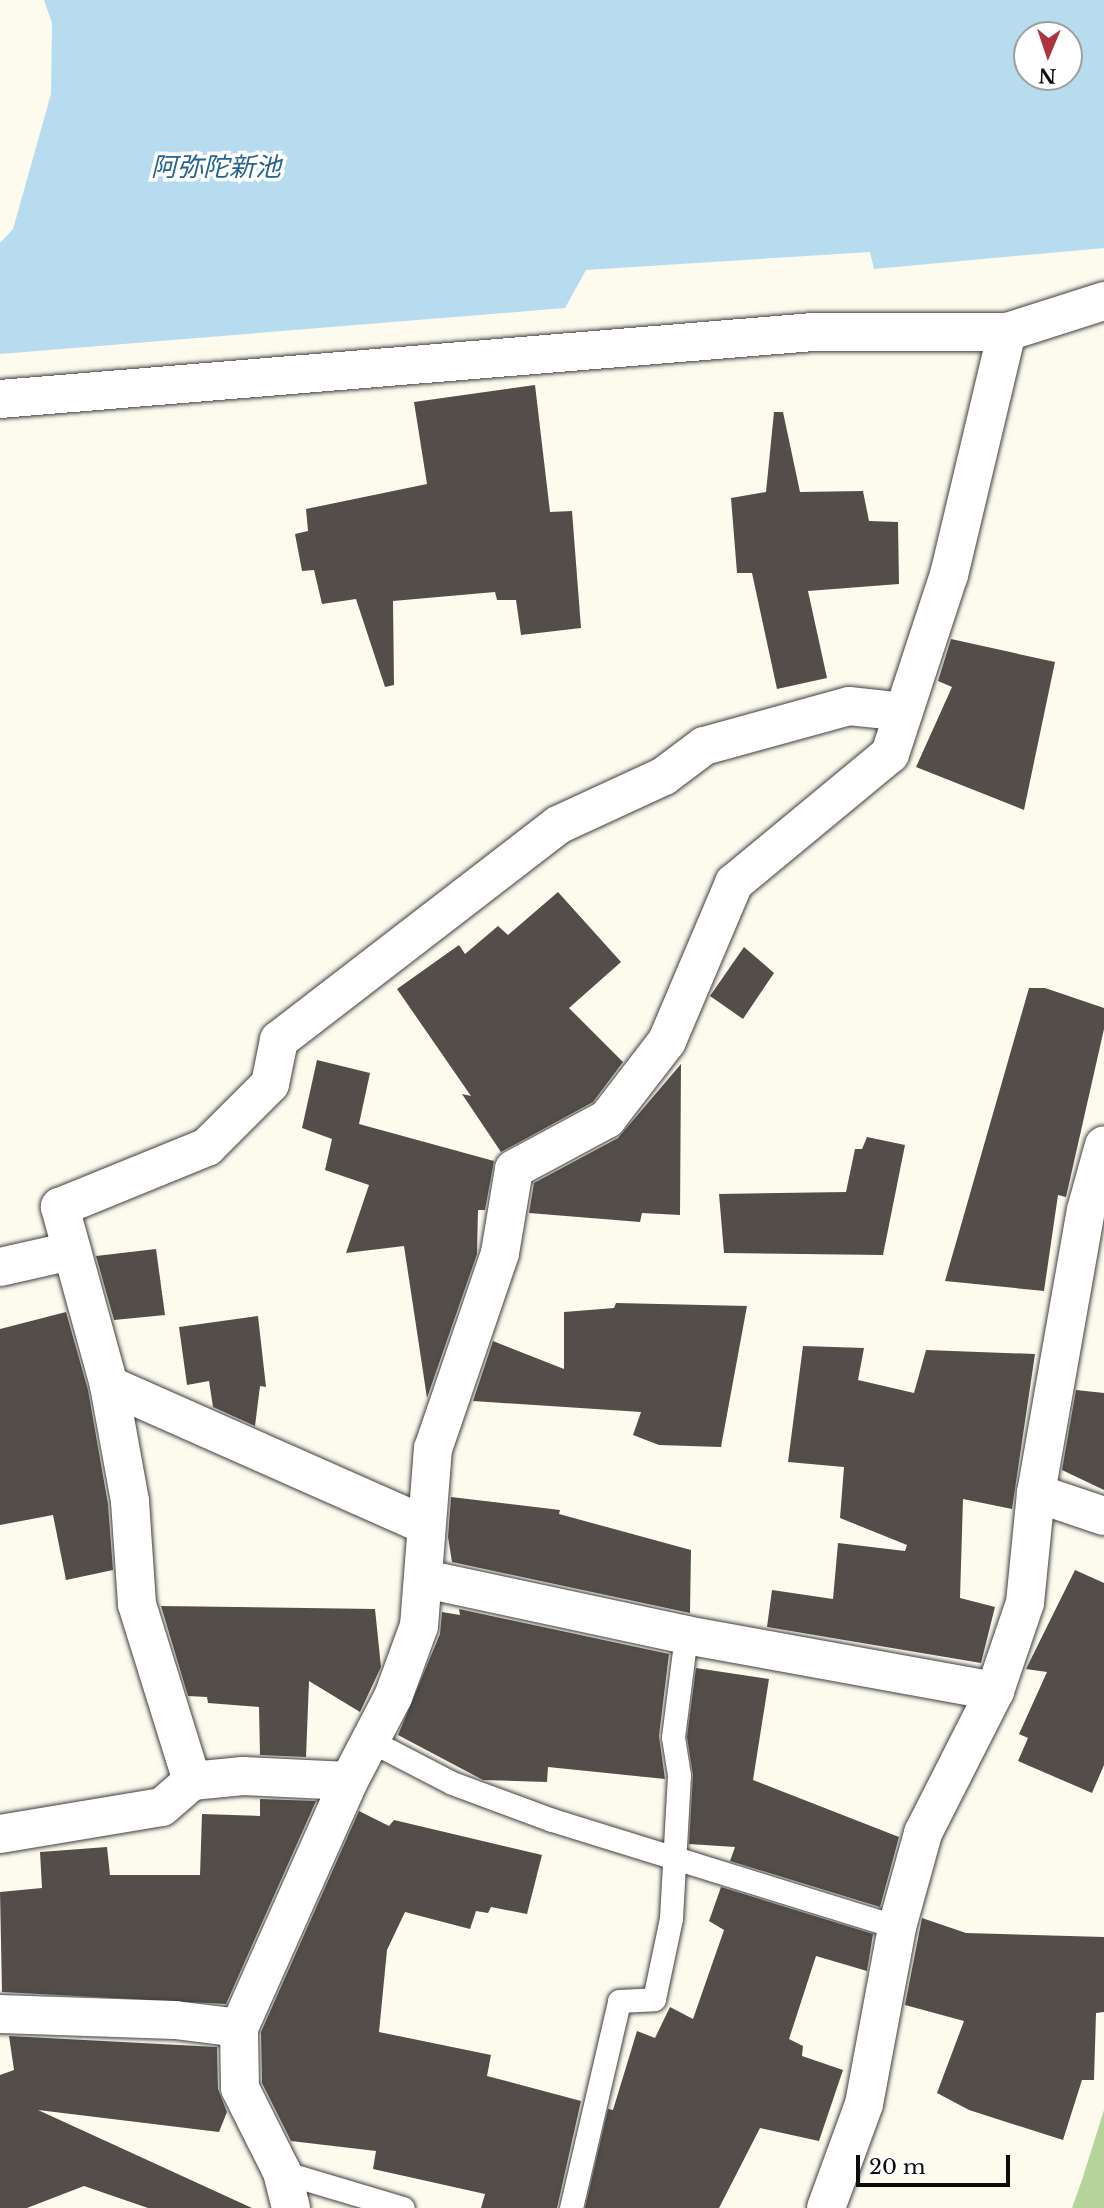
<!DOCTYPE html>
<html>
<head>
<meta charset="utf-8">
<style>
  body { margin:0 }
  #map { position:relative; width:1104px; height:2208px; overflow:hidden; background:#fdfaee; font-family:"Libre Baskerville","Noto Sans JP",serif }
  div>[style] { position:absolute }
  .forest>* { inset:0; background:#b6d39c }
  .water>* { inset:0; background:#b8dcef }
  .building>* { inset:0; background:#544e4a }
  .roads { filter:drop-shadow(0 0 2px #3f3f3f) drop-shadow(0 0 2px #3f3f3f) }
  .service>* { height:23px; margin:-11.5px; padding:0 11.5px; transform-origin:11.5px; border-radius:11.5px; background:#fff }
  .minor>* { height:38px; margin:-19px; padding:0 19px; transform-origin:19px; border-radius:19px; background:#fff }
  span { translate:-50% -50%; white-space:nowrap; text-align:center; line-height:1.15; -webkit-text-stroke:7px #fff; paint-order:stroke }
  .water-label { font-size:26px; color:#236490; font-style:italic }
  .north { position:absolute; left:1013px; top:21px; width:70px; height:70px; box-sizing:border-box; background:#fff; border:2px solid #9e9e9e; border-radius:50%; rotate:182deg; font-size:19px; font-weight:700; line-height:28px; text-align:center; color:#0c0c0c }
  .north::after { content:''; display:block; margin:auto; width:24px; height:32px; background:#ad343d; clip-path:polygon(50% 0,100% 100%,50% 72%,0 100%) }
  .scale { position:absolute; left:856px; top:2155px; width:154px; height:32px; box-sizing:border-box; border:4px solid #0c0c0c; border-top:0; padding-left:9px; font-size:21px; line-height:24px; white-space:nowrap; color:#0c0c0c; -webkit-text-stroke:5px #fff; paint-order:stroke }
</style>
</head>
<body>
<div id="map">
  <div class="forest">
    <div style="clip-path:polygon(1104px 2110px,1104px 2208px,1072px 2208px,1082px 2180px)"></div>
  </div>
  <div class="water">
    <div style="clip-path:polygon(evenodd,44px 0,1104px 0,1104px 248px,874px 269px,870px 252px,586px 270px,565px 308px,0 354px,0 243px,13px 229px,51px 94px,52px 23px,44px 0,1027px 35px,1069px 35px,1069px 77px,1027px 77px,1027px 35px)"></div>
  </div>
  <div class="building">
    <div style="clip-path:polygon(535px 385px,550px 512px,572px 511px,581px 628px,521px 635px,516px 600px,497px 600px,495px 592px,393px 601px,394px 685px,385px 687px,356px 599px,322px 604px,314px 570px,302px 571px,295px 534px,308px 531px,306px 509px,427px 484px,414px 402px)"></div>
    <div style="clip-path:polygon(774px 412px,783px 412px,800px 492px,863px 491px,869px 521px,898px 522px,899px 584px,808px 591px,827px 678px,777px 689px,752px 573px,737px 573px,731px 498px,766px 492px)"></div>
    <div style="clip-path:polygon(951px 639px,1055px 662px,1024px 810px,916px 767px,952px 687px,938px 681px)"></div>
    <div style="clip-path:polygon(558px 892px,621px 962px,569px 1008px,623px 1062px,593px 1102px,501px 1152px,462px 1094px,471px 1096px,397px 989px,459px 945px,465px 954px,498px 926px,508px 935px)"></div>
    <div style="clip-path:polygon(744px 947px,774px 973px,743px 1019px,710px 996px)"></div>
    <div style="clip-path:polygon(1029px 988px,1045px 988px,1104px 1008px,1104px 1029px,1066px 1197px,1058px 1195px,1044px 1291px,945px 1281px)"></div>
    <div style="clip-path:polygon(317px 1060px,370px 1073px,359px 1124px,494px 1161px,485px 1210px,478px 1210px,477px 1254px,427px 1398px,404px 1246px,346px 1253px,369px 1185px,325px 1170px,332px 1139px,302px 1128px)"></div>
    <div style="clip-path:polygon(681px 1064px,680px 1215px,642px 1213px,640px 1222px,529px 1213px,534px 1183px,618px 1138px)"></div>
    <div style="clip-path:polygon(867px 1137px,905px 1145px,883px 1255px,724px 1253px,719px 1194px,846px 1192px,855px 1149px,862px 1149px)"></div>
    <div style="clip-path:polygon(156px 1249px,165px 1315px,114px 1320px,96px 1256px)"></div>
    <div style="clip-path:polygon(616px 1303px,747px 1306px,721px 1447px,659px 1445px,633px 1435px,641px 1412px,473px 1401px,493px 1341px,564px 1369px,564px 1312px,614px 1308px)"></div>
    <div style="clip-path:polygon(66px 1312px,88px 1390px,108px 1504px,113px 1570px,66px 1580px,53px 1515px,0 1525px,0 1329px)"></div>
    <div style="clip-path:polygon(258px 1316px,266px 1387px,260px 1386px,255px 1426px,213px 1407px,209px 1381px,187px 1385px,179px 1327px)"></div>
    <div style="clip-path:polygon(803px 1346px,864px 1348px,858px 1380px,914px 1393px,926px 1350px,1035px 1354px,1012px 1509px,963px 1499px,960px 1598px,995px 1607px,981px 1663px,767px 1627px,772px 1590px,833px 1599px,838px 1543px,905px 1551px,907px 1545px,840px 1518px,844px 1467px,788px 1462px)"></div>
    <div style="clip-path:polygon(1076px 1390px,1104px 1393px,1104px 1490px,1062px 1470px)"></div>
    <div style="clip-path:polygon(451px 1497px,560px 1510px,559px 1514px,691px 1550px,690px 1613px,452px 1562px,448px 1537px)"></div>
    <div style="clip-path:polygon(1075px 1570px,1104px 1583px,1104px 1765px,1092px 1793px,1018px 1761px,1028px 1738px,1019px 1734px,1047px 1672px,1026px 1669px)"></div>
    <div style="clip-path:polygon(161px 1606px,375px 1609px,381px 1667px,360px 1712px,309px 1681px,306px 1757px,260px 1755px,259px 1707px,208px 1703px,207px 1697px,188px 1696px)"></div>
    <div style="clip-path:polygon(459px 1609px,669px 1654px,659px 1736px,665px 1779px,548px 1767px,547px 1782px,483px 1780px,398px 1735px,440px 1634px,442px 1612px,460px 1615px)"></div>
    <div style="clip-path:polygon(696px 1668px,769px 1679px,753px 1780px,899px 1837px,880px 1907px,730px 1861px,735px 1847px,689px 1844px,693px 1775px,687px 1737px)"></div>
    <div style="clip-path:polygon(260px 1799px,316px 1801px,226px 2004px,2px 1992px,0 1892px,42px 1888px,40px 1852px,107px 1847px,110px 1875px,200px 1875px,202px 1814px,260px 1816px)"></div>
    <div style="clip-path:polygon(359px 1811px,389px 1826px,394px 1820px,542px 1855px,527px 1914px,491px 1907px,488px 1913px,476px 1911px,470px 1929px,405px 1912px,387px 1950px,379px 2032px,491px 2055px,487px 2076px,581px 2101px,557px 2208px,481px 2208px,485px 2194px,373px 2169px,376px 2151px,291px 2141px,262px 2083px,261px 2032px)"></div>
    <div style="clip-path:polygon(721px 1887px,873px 1934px,867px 1971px,816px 1956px,789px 2039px,803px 2046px,802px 2056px,843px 2070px,819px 2141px,760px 2128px,719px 2208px,585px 2208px,608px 2109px,613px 2110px,637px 2031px,655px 2038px,670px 2007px,693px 2019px,724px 1930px,709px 1921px)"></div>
    <div style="clip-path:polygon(922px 1918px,966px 1933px,1104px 1937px,1104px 2012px,1096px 2013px,1094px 2080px,1082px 2080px,1063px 2140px,969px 2110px,937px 2093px,964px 2021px,905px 2005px)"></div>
    <div style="clip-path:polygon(9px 2036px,217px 2047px,218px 2089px,227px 2112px,219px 2132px,38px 2110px,252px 2208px,148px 2208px,84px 2186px,27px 2208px,0 2208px,0 2075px,14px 2070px)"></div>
  </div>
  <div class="roads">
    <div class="service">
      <div style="left:371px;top:1741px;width:91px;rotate:27.4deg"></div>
      <div style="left:452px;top:1783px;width:107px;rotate:20.3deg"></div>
      <div style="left:552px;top:1820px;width:361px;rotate:17.2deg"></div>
      <div style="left:282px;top:2172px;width:126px;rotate:16.6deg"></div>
      <div style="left:571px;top:2208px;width:212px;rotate:-76.9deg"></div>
      <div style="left:619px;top:2001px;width:35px;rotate:-3deg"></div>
      <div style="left:654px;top:1999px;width:83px;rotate:-78.1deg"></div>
      <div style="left:671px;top:1918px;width:143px;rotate:-86.8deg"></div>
      <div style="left:679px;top:1775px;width:38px;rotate:-99deg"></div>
      <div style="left:673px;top:1737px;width:103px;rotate:-82.7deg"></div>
    </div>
    <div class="minor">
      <div style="left:0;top:399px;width:817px;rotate:-4.71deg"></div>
      <div style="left:814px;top:332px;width:193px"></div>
      <div style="left:1007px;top:332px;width:102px;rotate:-17.7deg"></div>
      <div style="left:0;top:1267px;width:73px;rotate:-12.7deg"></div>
      <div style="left:109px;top:1385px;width:346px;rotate:23.9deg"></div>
      <div style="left:1036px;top:1493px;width:72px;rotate:18.7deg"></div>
      <div style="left:425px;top:1579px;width:267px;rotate:12.1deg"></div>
      <div style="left:686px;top:1635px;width:314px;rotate:10.3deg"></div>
      <div style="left:192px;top:1781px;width:51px;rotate:-5.6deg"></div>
      <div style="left:243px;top:1776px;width:106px;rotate:2.7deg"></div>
      <div style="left:0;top:1834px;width:164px;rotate:-9.5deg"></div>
      <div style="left:162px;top:1807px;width:40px;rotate:-41deg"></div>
      <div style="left:192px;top:1781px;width:185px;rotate:-107.3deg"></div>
      <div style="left:137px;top:1604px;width:103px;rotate:-93.9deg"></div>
      <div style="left:130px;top:1501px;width:118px;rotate:-100.3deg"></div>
      <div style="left:109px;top:1385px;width:185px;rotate:-105.4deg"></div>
      <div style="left:60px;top:1207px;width:159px;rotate:-22.2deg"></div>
      <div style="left:207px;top:1147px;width:89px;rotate:-45deg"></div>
      <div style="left:270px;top:1084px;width:45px;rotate:-78.4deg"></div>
      <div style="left:279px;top:1040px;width:352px;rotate:-37.6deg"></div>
      <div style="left:558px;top:825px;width:117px;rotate:-24.8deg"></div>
      <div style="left:664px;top:776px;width:50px;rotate:-36.9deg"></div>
      <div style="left:704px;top:746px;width:150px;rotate:-15.4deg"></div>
      <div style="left:849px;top:706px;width:55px;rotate:6.2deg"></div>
      <div style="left:0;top:2014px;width:175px;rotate:2deg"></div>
      <div style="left:175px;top:2020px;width:64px;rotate:7.1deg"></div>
      <div style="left:291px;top:2208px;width:37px;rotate:-104deg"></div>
      <div style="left:282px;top:2172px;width:94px;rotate:-116.6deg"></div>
      <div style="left:240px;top:2088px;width:60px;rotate:-91deg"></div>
      <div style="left:239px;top:2028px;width:270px;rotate:-66deg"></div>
      <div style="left:349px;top:1781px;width:95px;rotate:-62.4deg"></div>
      <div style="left:393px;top:1697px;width:76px;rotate:-69.9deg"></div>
      <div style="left:419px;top:1626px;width:178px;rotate:-85.5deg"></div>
      <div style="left:433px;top:1449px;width:207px;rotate:-71.1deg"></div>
      <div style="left:500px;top:1253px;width:85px;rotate:-80.5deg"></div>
      <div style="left:514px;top:1169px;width:106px;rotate:-28.3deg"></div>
      <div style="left:607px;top:1119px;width:98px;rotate:-52.4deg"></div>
      <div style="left:667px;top:1041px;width:172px;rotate:-67deg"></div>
      <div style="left:734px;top:883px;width:202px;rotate:-39.6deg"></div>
      <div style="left:890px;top:754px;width:188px;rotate:-71.8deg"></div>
      <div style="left:949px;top:575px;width:250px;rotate:-76.6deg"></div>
      <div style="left:826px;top:2208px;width:111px;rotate:-69.9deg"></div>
      <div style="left:864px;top:2104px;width:180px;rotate:-79.4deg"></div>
      <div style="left:897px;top:1927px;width:98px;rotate:-74.5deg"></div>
      <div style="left:923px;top:1833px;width:159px;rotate:-63.1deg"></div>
      <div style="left:995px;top:1691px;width:93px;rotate:-71.2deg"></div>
      <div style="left:1025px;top:1603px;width:111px;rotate:-84.3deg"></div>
      <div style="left:1036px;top:1493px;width:287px;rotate:-80deg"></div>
      <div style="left:1086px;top:1210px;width:67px;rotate:-74.5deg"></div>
    </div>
  </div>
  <div class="water-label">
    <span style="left:216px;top:168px">阿弥陀新池</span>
  </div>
  <div class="north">N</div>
  <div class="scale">20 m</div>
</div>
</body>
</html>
